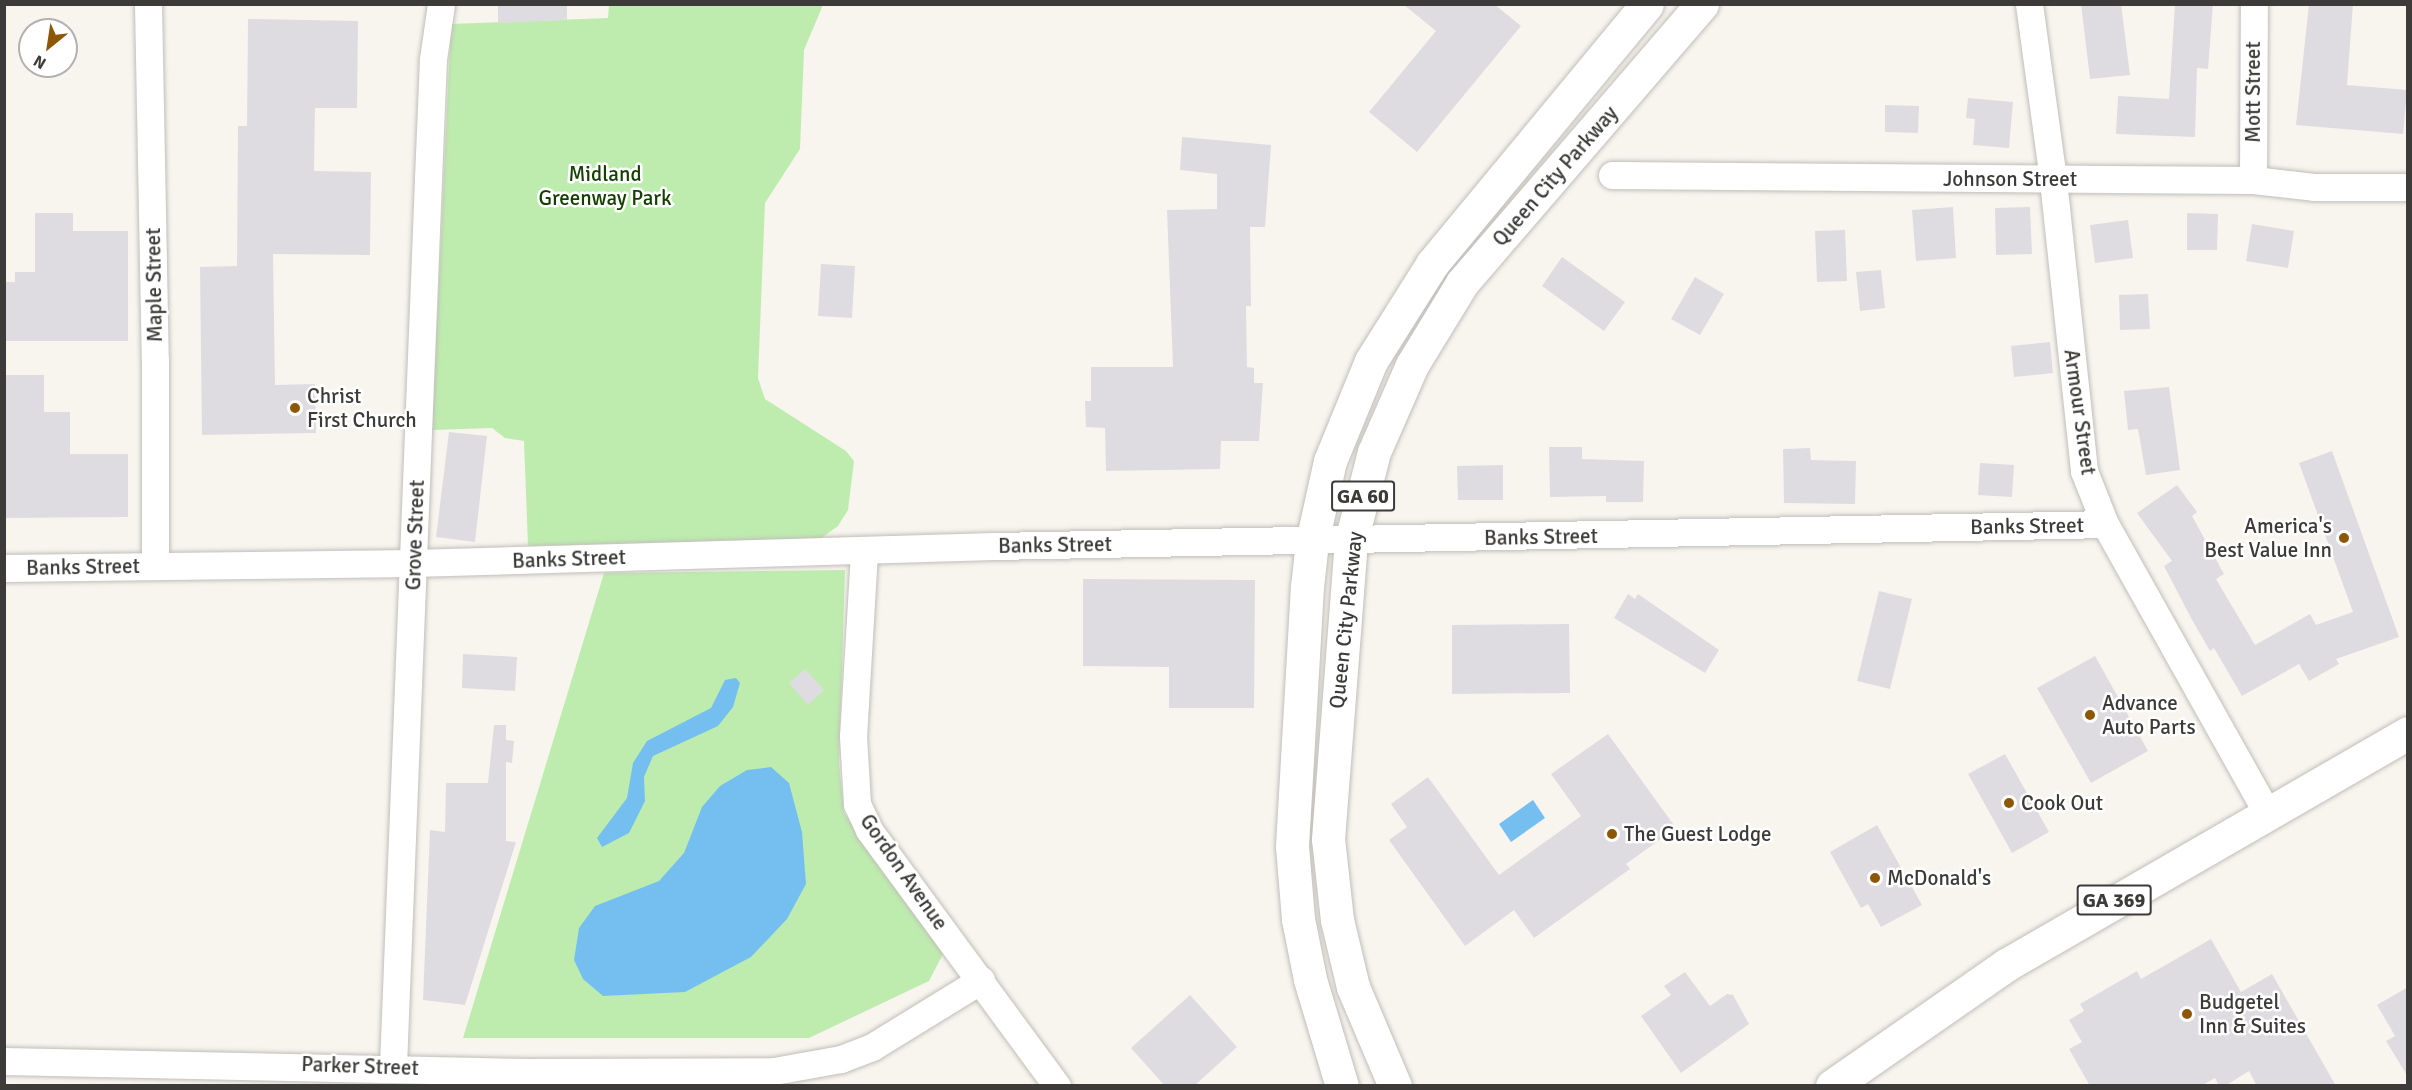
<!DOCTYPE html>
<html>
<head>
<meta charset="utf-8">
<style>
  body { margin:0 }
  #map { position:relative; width:2412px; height:1090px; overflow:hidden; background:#f8f5ef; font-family:Signika,sans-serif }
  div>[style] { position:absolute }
  .green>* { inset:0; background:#beecaf }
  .water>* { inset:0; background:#75bff0 }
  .building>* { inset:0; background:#dfdce1 }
  .roads { filter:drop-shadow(0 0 2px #c1beb9) drop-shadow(0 0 2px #c1beb9) }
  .street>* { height:27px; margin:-13.5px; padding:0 13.5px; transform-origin:13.5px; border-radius:13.5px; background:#fff }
  .primary>* { height:33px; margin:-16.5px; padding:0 16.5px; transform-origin:16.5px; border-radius:16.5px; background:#fff }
  .dots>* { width:16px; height:16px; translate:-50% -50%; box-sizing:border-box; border:3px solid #fff; border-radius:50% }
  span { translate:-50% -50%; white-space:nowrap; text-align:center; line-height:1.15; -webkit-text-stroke:5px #fff; paint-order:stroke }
  .shield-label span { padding:2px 4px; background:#fff; border:2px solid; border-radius:4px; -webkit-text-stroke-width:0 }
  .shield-label { font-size:20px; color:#3c3b39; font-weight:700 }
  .street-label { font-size:21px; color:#3c3b39 }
  .park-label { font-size:21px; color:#144100 }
  .poi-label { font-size:21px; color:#3c3b39 }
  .left { translate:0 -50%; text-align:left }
  .right { translate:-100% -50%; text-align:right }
  .frame { position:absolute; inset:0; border:6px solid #3c3b39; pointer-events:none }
  .north { position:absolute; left:18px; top:18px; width:60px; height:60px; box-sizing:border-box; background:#fff; border:2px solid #b1b1b0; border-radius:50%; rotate:210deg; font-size:16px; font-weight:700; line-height:24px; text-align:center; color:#3c3b39 }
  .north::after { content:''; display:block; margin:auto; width:21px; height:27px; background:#8c5707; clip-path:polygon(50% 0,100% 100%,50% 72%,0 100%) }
</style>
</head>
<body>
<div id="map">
  <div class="green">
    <div style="clip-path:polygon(609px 5px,823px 5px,804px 50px,800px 149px,765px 203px,758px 378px,765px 399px,846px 451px,854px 461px,848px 510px,838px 526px,820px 539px,528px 546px,524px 441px,505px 438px,492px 428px,432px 430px,451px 24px,608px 18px)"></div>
    <div style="clip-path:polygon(845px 570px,839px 763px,844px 813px,943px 954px,929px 981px,809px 1038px,463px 1038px,604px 573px)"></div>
  </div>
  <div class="water">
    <div style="clip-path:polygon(736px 678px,740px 683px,733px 707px,718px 726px,653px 756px,644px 777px,645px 801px,629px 833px,602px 847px,597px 838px,627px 798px,633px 763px,647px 741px,711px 708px,725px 680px)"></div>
    <div style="clip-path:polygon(771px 767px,789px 783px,802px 832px,806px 884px,787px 919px,751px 957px,685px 992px,603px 996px,583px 979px,574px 960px,579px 928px,595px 906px,659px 881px,684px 853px,702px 807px,720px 786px,747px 770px)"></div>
    <div style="clip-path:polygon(1533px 800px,1545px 818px,1511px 842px,1499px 824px)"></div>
  </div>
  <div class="building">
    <div style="clip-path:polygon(498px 4px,567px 4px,567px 20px,498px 23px)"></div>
    <div style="clip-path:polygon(1403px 4px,1494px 4px,1521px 26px,1417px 152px,1369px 112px,1436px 31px)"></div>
    <div style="clip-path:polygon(2081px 4px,2121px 4px,2130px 75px,2090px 79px)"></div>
    <div style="clip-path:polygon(2175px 4px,2213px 4px,2208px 69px,2197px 68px,2195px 137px,2116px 134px,2118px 96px,2169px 99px)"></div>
    <div style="clip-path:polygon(2309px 4px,2353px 4px,2347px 85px,2407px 90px,2403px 134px,2296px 125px)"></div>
    <div style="clip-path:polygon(248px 19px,358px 21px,357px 108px,315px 108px,314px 171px,371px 172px,370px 255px,273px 254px,275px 385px,315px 384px,316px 433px,202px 435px,200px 267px,237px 266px,238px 126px,247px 126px)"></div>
    <div style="clip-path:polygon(1968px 98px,2013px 102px,2009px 148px,1973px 145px,1975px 119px,1966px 118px)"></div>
    <div style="clip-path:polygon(1885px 105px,1919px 106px,1918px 133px,1885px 132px)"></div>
    <div style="clip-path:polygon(1182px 137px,1271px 145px,1265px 227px,1250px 227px,1251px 306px,1246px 306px,1247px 367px,1254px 368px,1254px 383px,1263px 383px,1259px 441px,1221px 441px,1220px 469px,1106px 471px,1105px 428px,1086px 427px,1085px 401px,1091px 401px,1091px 367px,1173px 367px,1167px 210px,1217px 209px,1217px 174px,1180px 170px)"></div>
    <div style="clip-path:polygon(1953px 207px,1956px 258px,1916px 261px,1912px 210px)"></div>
    <div style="clip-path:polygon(2030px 207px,2032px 254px,1996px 255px,1995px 208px)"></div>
    <div style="clip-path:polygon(35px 213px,73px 213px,73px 231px,128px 231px,128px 341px,4px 341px,4px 282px,15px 282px,15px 272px,35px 272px)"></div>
    <div style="clip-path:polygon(2187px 213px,2218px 214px,2217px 250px,2187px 250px)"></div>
    <div style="clip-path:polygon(2128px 220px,2133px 258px,2095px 263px,2090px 225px)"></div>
    <div style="clip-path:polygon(2252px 224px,2294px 231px,2288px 268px,2246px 261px)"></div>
    <div style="clip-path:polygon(1845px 230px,1847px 281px,1817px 282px,1815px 231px)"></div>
    <div style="clip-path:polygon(1562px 257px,1625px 302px,1604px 331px,1542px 286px)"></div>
    <div style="clip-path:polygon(821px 264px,855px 266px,852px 318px,818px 316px)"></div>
    <div style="clip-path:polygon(1881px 270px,1885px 308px,1860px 311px,1856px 272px)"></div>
    <div style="clip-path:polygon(1695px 277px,1724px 294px,1700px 335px,1671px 319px)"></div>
    <div style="clip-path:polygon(2148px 294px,2150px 329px,2120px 330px,2119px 295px)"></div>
    <div style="clip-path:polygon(2050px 342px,2053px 373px,2014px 377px,2011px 346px)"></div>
    <div style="clip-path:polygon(4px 375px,44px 375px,44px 412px,70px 412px,70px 454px,128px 454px,128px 517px,4px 518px)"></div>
    <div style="clip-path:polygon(2169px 387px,2180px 470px,2146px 475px,2138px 429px,2128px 430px,2124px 391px)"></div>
    <div style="clip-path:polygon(449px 432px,487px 436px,475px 542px,436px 537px)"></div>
    <div style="clip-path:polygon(1549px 447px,1582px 447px,1582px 459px,1644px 461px,1643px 502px,1606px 502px,1606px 496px,1550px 497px)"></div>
    <div style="clip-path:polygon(1810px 448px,1811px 460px,1856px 461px,1855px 504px,1784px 503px,1783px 449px)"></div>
    <div style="clip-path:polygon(2332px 451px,2399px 637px,2336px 659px,2339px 664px,2309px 681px,2299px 664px,2242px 696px,2214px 648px,2210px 651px,2191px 618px,2164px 566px,2172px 561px,2137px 513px,2177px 485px,2197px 512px,2192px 516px,2224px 574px,2216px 579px,2255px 645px,2310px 614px,2316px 625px,2353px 612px,2299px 463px)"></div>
    <div style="clip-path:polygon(1980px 463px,2014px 465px,2012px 497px,1978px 495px)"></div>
    <div style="clip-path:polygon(1503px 465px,1503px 500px,1458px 500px,1457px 466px)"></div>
    <div style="clip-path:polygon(1083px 579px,1255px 580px,1254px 708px,1169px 708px,1169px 667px,1083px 666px)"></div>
    <div style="clip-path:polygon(1879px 591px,1912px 599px,1890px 689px,1857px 681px)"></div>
    <div style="clip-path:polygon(1628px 594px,1635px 599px,1638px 594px,1719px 650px,1705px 673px,1614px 618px)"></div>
    <div style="clip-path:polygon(1569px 624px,1570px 693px,1452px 694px,1452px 625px)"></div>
    <div style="clip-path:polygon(463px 654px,517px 657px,515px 691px,462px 688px)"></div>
    <div style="clip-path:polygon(2095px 656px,2148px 751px,2091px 783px,2037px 688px)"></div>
    <div style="clip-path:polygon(805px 669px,824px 690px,808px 705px,789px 683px)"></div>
    <div style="clip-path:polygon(494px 725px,506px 725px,506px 740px,514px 741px,512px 763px,506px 762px,506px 841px,516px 842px,465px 1005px,423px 1000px,430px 830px,445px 832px,446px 783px,488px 783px)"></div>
    <div style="clip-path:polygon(1608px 734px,1676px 828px,1626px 864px,1630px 869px,1534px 938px,1514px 910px,1465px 946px,1389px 840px,1407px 827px,1391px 804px,1428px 777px,1499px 875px,1581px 816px,1551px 774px)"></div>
    <div style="clip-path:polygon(2005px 754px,2049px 832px,2012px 853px,1968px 774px)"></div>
    <div style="clip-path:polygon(1877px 825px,1922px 905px,1881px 927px,1868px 904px,1861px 908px,1830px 852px)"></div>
    <div style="clip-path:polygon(2211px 939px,2241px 992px,2272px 974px,2336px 1086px,2257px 1086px,2249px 1071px,2225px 1086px,2219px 1086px,2215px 1078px,2201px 1086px,2090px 1086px,2069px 1049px,2082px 1042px,2069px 1020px,2084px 1011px,2080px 1004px,2137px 971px,2141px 979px)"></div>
    <div style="clip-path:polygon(1685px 972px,1710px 1006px,1727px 994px,1733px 995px,1749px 1024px,1681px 1073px,1641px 1016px,1671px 995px,1664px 986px)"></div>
    <div style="clip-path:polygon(2408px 987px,2408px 1077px,2386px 1041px,2395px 1036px,2377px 1005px)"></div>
    <div style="clip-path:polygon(1190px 995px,1237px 1047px,1194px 1086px,1165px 1086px,1131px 1048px)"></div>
  </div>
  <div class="roads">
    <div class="street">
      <div style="left:148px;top:4px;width:356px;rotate:88.9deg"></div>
      <div style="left:155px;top:360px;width:206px;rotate:90deg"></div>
      <div style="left:2029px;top:4px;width:178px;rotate:82.2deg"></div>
      <div style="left:2053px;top:180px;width:293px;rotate:83.9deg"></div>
      <div style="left:2084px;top:471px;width:57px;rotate:68.4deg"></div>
      <div style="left:2105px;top:524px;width:331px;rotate:60.7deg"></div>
      <div style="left:1612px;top:175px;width:641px;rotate:0.45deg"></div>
      <div style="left:2253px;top:180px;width:61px;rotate:6.5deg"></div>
      <div style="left:2314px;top:187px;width:94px"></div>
      <div style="left:2253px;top:180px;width:176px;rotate:-89.7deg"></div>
      <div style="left:864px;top:552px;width:184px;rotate:93.4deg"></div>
      <div style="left:853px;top:736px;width:68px;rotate:86.6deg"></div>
      <div style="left:857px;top:804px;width:29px;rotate:65deg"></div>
      <div style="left:869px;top:830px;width:318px;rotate:53.7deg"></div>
      <div style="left:4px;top:568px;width:409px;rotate:-0.7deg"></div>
      <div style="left:413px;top:563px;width:581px;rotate:-1.68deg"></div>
      <div style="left:994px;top:546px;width:1111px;rotate:-1.13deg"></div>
      <div style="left:4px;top:1061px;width:524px;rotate:1.2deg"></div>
      <div style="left:528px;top:1072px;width:246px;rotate:-0.2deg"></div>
      <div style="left:774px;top:1071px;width:68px;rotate:-10.2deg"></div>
      <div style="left:841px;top:1059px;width:33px;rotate:-21deg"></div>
      <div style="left:872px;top:1047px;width:128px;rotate:-31.6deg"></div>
      <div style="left:393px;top:1066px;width:889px;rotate:-87.74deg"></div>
      <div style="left:428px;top:178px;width:119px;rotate:-87.6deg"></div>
      <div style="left:433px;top:59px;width:56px;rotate:-81.7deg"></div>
    </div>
    <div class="primary">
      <div style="left:1342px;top:1086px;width:112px;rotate:-106.7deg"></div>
      <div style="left:1310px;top:979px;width:61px;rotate:-101.3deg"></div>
      <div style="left:1298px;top:919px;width:73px;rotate:-94.7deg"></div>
      <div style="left:1292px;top:846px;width:259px;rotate:-86.7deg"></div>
      <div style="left:1307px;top:587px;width:45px;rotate:-83.7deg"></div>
      <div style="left:1312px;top:542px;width:83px;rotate:-77.5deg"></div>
      <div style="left:1330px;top:461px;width:108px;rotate:-67.7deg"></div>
      <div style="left:1371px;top:361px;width:115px;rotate:-57.8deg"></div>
      <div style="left:1432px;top:264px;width:337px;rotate:-50.4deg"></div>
      <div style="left:1395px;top:1086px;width:108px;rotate:-113deg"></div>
      <div style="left:1353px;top:987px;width:69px;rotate:-103.4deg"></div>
      <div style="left:1337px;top:920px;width:81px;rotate:-96.3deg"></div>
      <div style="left:1328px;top:839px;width:299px;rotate:-85.6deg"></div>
      <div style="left:1351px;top:541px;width:92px;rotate:-75.5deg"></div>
      <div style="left:1374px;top:452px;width:95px;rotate:-66.4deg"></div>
      <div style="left:1412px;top:365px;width:96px;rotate:-58.6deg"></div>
      <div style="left:1462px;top:283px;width:368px;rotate:-49.3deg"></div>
      <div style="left:1832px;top:1086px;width:212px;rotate:-34.8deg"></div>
      <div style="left:2006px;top:965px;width:464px;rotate:-30deg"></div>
    </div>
  </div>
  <div class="dots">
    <div style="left:295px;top:408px;background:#8c5707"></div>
    <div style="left:2344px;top:538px;background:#8c5707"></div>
    <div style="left:2090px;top:715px;background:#8c5707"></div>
    <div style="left:2009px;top:803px;background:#8c5707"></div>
    <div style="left:1612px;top:834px;background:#8c5707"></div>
    <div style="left:1875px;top:878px;background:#8c5707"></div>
    <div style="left:2187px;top:1014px;background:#8c5707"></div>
  </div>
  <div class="shield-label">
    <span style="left:1363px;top:496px">GA 60</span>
    <span style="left:2114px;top:900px">GA 369</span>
  </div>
  <div class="street-label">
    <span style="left:2253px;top:92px;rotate:-90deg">Mott Street</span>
    <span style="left:1555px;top:176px;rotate:-49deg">Queen City Parkway</span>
    <span style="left:2010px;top:179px">Johnson Street</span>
    <span style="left:154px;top:285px;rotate:-91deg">Maple Street</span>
    <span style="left:2080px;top:412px;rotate:82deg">Armour Street</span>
    <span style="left:2027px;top:526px;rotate:-1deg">Banks Street</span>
    <span style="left:415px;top:535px;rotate:-88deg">Grove Street</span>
    <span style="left:1541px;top:537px;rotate:-1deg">Banks Street</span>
    <span style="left:1055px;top:545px;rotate:-1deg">Banks Street</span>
    <span style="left:569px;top:559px;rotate:-2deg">Banks Street</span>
    <span style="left:83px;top:567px;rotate:-1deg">Banks Street</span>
    <span style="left:1346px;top:620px;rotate:-84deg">Queen City Parkway</span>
    <span style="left:904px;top:872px;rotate:55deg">Gordon Avenue</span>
    <span style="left:360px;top:1066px;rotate:2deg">Parker Street</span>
  </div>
  <div class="park-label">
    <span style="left:605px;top:186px">Midland<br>Greenway Park</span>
  </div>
  <div class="poi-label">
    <span class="left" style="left:307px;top:408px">Christ<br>First Church</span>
    <span class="right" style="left:2332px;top:538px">America's<br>Best Value Inn</span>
    <span class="left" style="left:2102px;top:715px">Advance<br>Auto Parts</span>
    <span class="left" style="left:2021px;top:803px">Cook Out</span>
    <span class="left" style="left:1624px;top:834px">The Guest Lodge</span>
    <span class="left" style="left:1887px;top:878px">McDonald's</span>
    <span class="left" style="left:2199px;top:1014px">Budgetel<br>Inn &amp; Suites</span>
  </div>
  <div class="frame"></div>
  <div class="north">N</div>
</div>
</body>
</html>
